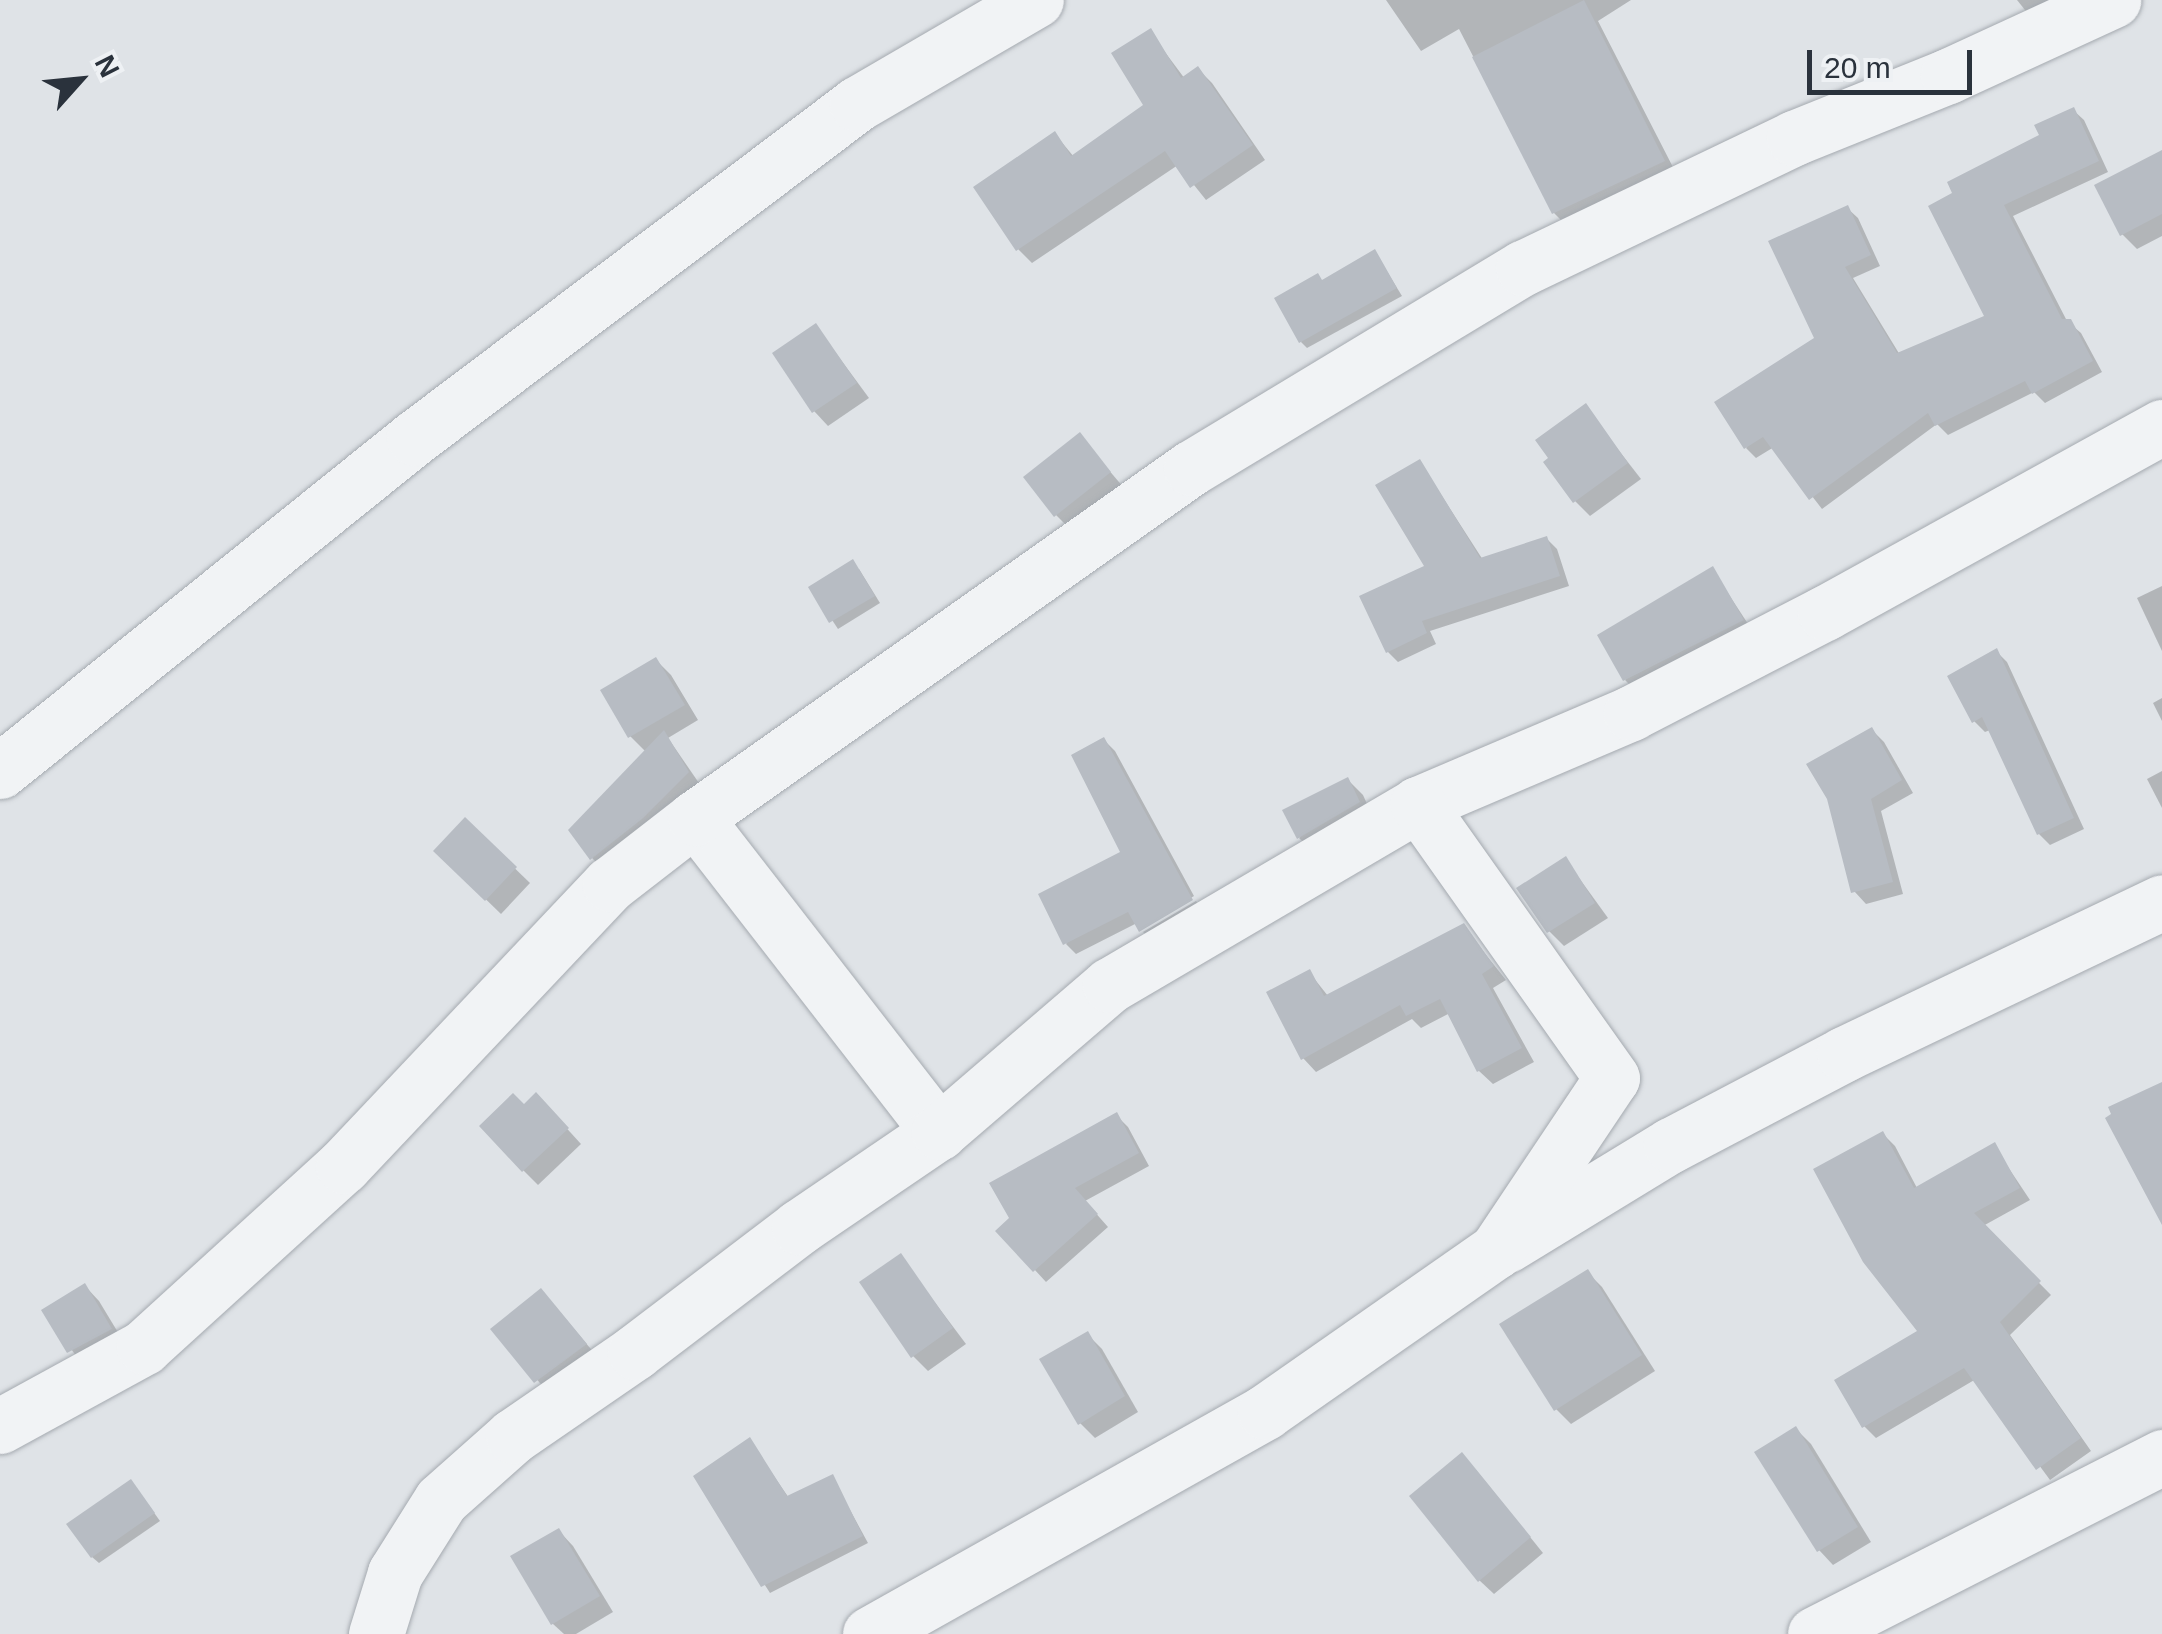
<!DOCTYPE html>
<html>
<head>
<meta charset="utf-8">
<style>
  body { margin:0 }
  #map { position:relative; width:2162px; height:1634px; overflow:hidden; background:#dfe3e7; font-family:Arial,sans-serif }
  div>[style] { position:absolute }
  .shadow>* { inset:0; background:#0003 }
  .building>* { inset:0; background:#b7bcc3 }
  .roads { filter:drop-shadow(0 0 2px #a5aab0) drop-shadow(0 0 2px #a5aab0) }
  .minor>* { height:55px; margin:-27.5px; padding:0 27.5px; transform-origin:27.5px; border-radius:27.5px; background:#f1f3f5 }
  span { translate:-50% -50%; white-space:nowrap; text-align:center; line-height:1.15; -webkit-text-stroke:8px #eef1f4; paint-order:stroke }
  .north { position:absolute; left:30px; top:30px; width:100px; height:100px; -webkit-text-stroke:8px #eef1f4; paint-order:stroke; rotate:63deg; font-size:28px; font-weight:700; line-height:40px; text-align:center; color:#2a323c }
  .north::after { content:''; display:block; margin:auto; width:35px; height:45px; background:#2a323c; clip-path:polygon(50% 0,100% 100%,50% 72%,0 100%) }
  .scale { position:absolute; left:1807px; top:50px; width:165px; height:45px; box-sizing:border-box; border:5px solid #2a323c; border-top:0; padding-left:12px; font-size:30px; line-height:35px; white-space:nowrap; color:#2a323c; -webkit-text-stroke:8px #eef1f4; paint-order:stroke }
</style>
</head>
<body>
<div id="map">
  <div class="shadow">
    <div style="clip-path:polygon(1386px 0,1631px 0,1598px 21px,1677px 175px,1567px 226px,1554px 213px,1459px 29px,1421px 51px)"></div>
    <div style="clip-path:polygon(2017px 0,2077px 0,2033px 20px)"></div>
    <div style="clip-path:polygon(1150px 32px,1185px 79px,1198px 69px,1212px 83px,1265px 160px,1206px 200px,1178px 165px,1032px 263px,1018px 249px,1055px 134px,1074px 157px,1146px 106px)"></div>
    <div style="clip-path:polygon(2073px 110px,2084px 120px,2108px 172px,2013px 216px,2067px 321px,2081px 333px,2102px 372px,2045px 403px,2034px 392px,1948px 435px,1937px 424px,1822px 509px,1774px 447px,1756px 458px,1746px 448px,1817px 339px,1847px 208px,1858px 218px,1880px 266px,1853px 278px,1900px 355px,1988px 317px,1931px 207px,2042px 137px)"></div>
    <div style="clip-path:polygon(2162px 153px,2162px 236px,2137px 249px,2122px 234px)"></div>
    <div style="clip-path:polygon(1375px 252px,1402px 296px,1307px 348px,1301px 342px,1324px 282px)"></div>
    <div style="clip-path:polygon(816px 326px,869px 398px,828px 426px,814px 411px)"></div>
    <div style="clip-path:polygon(1585px 407px,1641px 479px,1590px 516px,1575px 501px)"></div>
    <div style="clip-path:polygon(1080px 436px,1124px 488px,1071px 530px,1056px 515px)"></div>
    <div style="clip-path:polygon(1420px 462px,1483px 560px,1547px 539px,1557px 549px,1569px 586px,1430px 631px,1436px 644px,1398px 662px,1388px 652px,1363px 597px,1427px 567px)"></div>
    <div style="clip-path:polygon(859px 569px,880px 603px,838px 629px,811px 588px)"></div>
    <div style="clip-path:polygon(1712px 569px,1754px 633px,1637px 692px,1625px 680px)"></div>
    <div style="clip-path:polygon(2162px 586px,2162px 651px,2137px 598px)"></div>
    <div style="clip-path:polygon(1996px 651px,2007px 662px,2084px 829px,2050px 845px,2039px 834px,1990px 730px,1985px 732px,1974px 721px)"></div>
    <div style="clip-path:polygon(656px 660px,671px 675px,698px 720px,668px 738px,701px 786px,606px 872px,592px 858px,646px 752px,630px 736px)"></div>
    <div style="clip-path:polygon(2162px 698px,2162px 721px,2153px 703px)"></div>
    <div style="clip-path:polygon(1872px 730px,1884px 742px,1913px 793px,1881px 811px,1903px 894px,1866px 904px,1854px 891px)"></div>
    <div style="clip-path:polygon(1104px 740px,1115px 751px,1194px 896px,1141px 928px,1137px 923px,1076px 954px,1066px 944px,1124px 853px)"></div>
    <div style="clip-path:polygon(2162px 771px,2162px 808px,2147px 779px)"></div>
    <div style="clip-path:polygon(1348px 780px,1363px 795px,1373px 817px,1313px 852px,1299px 838px)"></div>
    <div style="clip-path:polygon(465px 820px,530px 883px,501px 914px,436px 851px)"></div>
    <div style="clip-path:polygon(1566px 860px,1608px 918px,1564px 946px,1549px 931px)"></div>
    <div style="clip-path:polygon(1196px 901px,1202px 911px,1152px 941px,1143px 932px)"></div>
    <div style="clip-path:polygon(1463px 926px,1506px 980px,1493px 988px,1534px 1062px,1493px 1084px,1479px 1071px,1450px 1013px,1421px 1028px,1412px 1019px,1316px 1072px,1303px 1058px,1309px 972px,1328px 996px)"></div>
    <div style="clip-path:polygon(524px 1107px,550px 1110px,581px 1144px,538px 1185px,523px 1170px)"></div>
    <div style="clip-path:polygon(1117px 1116px,1128px 1127px,1149px 1166px,1085px 1201px,1108px 1227px,1046px 1282px,999px 1231px)"></div>
    <div style="clip-path:polygon(1883px 1134px,1895px 1146px,1917px 1188px,1994px 1146px,2030px 1200px,1983px 1226px,2051px 1295px,2010px 1335px,2091px 1451px,2050px 1480px,1976px 1379px,1876px 1438px,1864px 1426px,1920px 1332px)"></div>
    <div style="clip-path:polygon(900px 1256px,966px 1344px,928px 1371px,913px 1356px)"></div>
    <div style="clip-path:polygon(1587px 1272px,1602px 1287px,1655px 1371px,1571px 1424px,1556px 1409px)"></div>
    <div style="clip-path:polygon(85px 1286px,99px 1301px,125px 1344px,84px 1367px,44px 1311px)"></div>
    <div style="clip-path:polygon(555px 1306px,600px 1360px,551px 1396px,494px 1329px)"></div>
    <div style="clip-path:polygon(1087px 1334px,1102px 1349px,1138px 1412px,1095px 1438px,1080px 1423px)"></div>
    <div style="clip-path:polygon(1796px 1429px,1811px 1444px,1871px 1542px,1833px 1565px,1819px 1550px)"></div>
    <div style="clip-path:polygon(749px 1440px,789px 1498px,832px 1477px,868px 1543px,770px 1593px,696px 1477px)"></div>
    <div style="clip-path:polygon(1476px 1470px,1543px 1553px,1494px 1594px,1479px 1580px)"></div>
    <div style="clip-path:polygon(137px 1489px,160px 1521px,99px 1563px,92px 1557px)"></div>
    <div style="clip-path:polygon(559px 1531px,573px 1546px,613px 1612px,576px 1634px,564px 1634px,553px 1624px,514px 1557px)"></div>
  </div>
  <div class="building">
    <div style="clip-path:polygon(1584px 0,1665px 161px,1552px 214px,1472px 57px)"></div>
    <div style="clip-path:polygon(1151px 28px,1181px 78px,1198px 66px,1253px 145px,1190px 188px,1165px 151px,1016px 251px,973px 187px,1055px 131px,1071px 156px,1143px 105px,1111px 53px)"></div>
    <div style="clip-path:polygon(2074px 107px,2099px 161px,2004px 205px,2062px 319px,2071px 319px,2093px 361px,2032px 394px,2025px 381px,1935px 426px,1928px 413px,1809px 500px,1763px 437px,1744px 449px,1714px 402px,1814px 338px,1768px 241px,1848px 205px,1871px 255px,1845px 267px,1897px 353px,1984px 316px,1928px 206px,1952px 193px,1947px 182px,2039px 135px,2034px 125px)"></div>
    <div style="clip-path:polygon(2162px 150px,2162px 214px,2120px 236px,2094px 185px)"></div>
    <div style="clip-path:polygon(1375px 249px,1397px 288px,1299px 343px,1274px 298px,1318px 273px,1322px 280px)"></div>
    <div style="clip-path:polygon(816px 323px,857px 383px,812px 413px,772px 353px)"></div>
    <div style="clip-path:polygon(1586px 403px,1628px 463px,1573px 503px,1543px 462px,1548px 458px,1535px 440px)"></div>
    <div style="clip-path:polygon(1080px 432px,1111px 472px,1054px 517px,1023px 477px)"></div>
    <div style="clip-path:polygon(1420px 459px,1480px 558px,1547px 536px,1560px 576px,1422px 621px,1427px 633px,1386px 653px,1359px 596px,1424px 566px,1375px 485px)"></div>
    <div style="clip-path:polygon(853px 559px,875px 596px,829px 623px,808px 587px)"></div>
    <div style="clip-path:polygon(1713px 566px,1744px 620px,1623px 681px,1597px 635px)"></div>
    <div style="clip-path:polygon(1997px 648px,2074px 818px,2037px 835px,1982px 717px,1972px 723px,1947px 676px)"></div>
    <div style="clip-path:polygon(656px 657px,685px 705px,628px 738px,600px 690px)"></div>
    <div style="clip-path:polygon(1872px 727px,1902px 780px,1871px 799px,1893px 882px,1851px 893px,1827px 799px,1806px 764px)"></div>
    <div style="clip-path:polygon(664px 730px,689px 772px,642px 819px,590px 860px,568px 830px)"></div>
    <div style="clip-path:polygon(1104px 737px,1193px 900px,1139px 932px,1128px 912px,1063px 945px,1038px 894px,1120px 852px,1071px 755px)"></div>
    <div style="clip-path:polygon(1348px 777px,1360px 802px,1297px 839px,1282px 810px)"></div>
    <div style="clip-path:polygon(465px 817px,517px 867px,485px 901px,433px 851px)"></div>
    <div style="clip-path:polygon(1566px 856px,1595px 903px,1547px 933px,1516px 888px)"></div>
    <div style="clip-path:polygon(1464px 923px,1494px 966px,1482px 974px,1522px 1048px,1477px 1072px,1440px 999px,1406px 1016px,1400px 1005px,1301px 1060px,1266px 992px,1310px 969px,1324px 996px)"></div>
    <div style="clip-path:polygon(2162px 1082px,2162px 1225px,2105px 1118px,2111px 1114px,2108px 1107px)"></div>
    <div style="clip-path:polygon(536px 1092px,569px 1128px,522px 1172px,479px 1126px,513px 1093px,524px 1104px)"></div>
    <div style="clip-path:polygon(1117px 1112px,1139px 1153px,1075px 1188px,1098px 1214px,1033px 1272px,995px 1231px,1009px 1218px,989px 1183px)"></div>
    <div style="clip-path:polygon(1883px 1131px,1914px 1188px,1995px 1142px,2020px 1188px,1974px 1213px,2041px 1281px,2000px 1322px,2081px 1438px,2036px 1470px,1964px 1368px,1862px 1428px,1834px 1380px,1917px 1331px,1863px 1262px,1813px 1169px)"></div>
    <div style="clip-path:polygon(901px 1253px,953px 1328px,911px 1358px,859px 1282px)"></div>
    <div style="clip-path:polygon(1588px 1269px,1642px 1355px,1554px 1411px,1499px 1324px)"></div>
    <div style="clip-path:polygon(85px 1283px,112px 1329px,67px 1353px,41px 1310px)"></div>
    <div style="clip-path:polygon(541px 1288px,587px 1344px,534px 1383px,490px 1329px)"></div>
    <div style="clip-path:polygon(1088px 1331px,1125px 1396px,1078px 1425px,1039px 1359px)"></div>
    <div style="clip-path:polygon(1796px 1426px,1858px 1527px,1817px 1552px,1754px 1452px)"></div>
    <div style="clip-path:polygon(750px 1437px,787px 1496px,833px 1474px,863px 1536px,761px 1587px,693px 1476px)"></div>
    <div style="clip-path:polygon(1462px 1452px,1531px 1537px,1478px 1582px,1409px 1496px)"></div>
    <div style="clip-path:polygon(131px 1479px,155px 1513px,91px 1558px,66px 1524px)"></div>
    <div style="clip-path:polygon(559px 1528px,600px 1596px,551px 1625px,510px 1556px)"></div>
  </div>
  <div class="roads">
    <div class="minor">
      <div style="left:0;top:771px;width:531px;rotate:-38.81deg"></div>
      <div style="left:414px;top:438px;width:555px;rotate:-37.01deg"></div>
      <div style="left:857px;top:104px;width:207px;rotate:-30.2deg"></div>
      <div style="left:695px;top:818px;width:398px;rotate:52.2deg"></div>
      <div style="left:1507px;top:1245px;width:192px;rotate:-31.4deg"></div>
      <div style="left:1671px;top:1145px;width:195px;rotate:-27.7deg"></div>
      <div style="left:1844px;top:1054px;width:352px;rotate:-25.5deg"></div>
      <div style="left:0;top:1426px;width:164px;rotate:-28.7deg"></div>
      <div style="left:144px;top:1347px;width:269px;rotate:-42.3deg"></div>
      <div style="left:343px;top:1166px;width:388px;rotate:-46.6deg"></div>
      <div style="left:610px;top:884px;width:108px;rotate:-37.8deg"></div>
      <div style="left:695px;top:818px;width:607px;rotate:-35.21deg"></div>
      <div style="left:1191px;top:468px;width:388px;rotate:-31.1deg"></div>
      <div style="left:1523px;top:268px;width:301px;rotate:-25.6deg"></div>
      <div style="left:1794px;top:138px;width:166px;rotate:-21.9deg"></div>
      <div style="left:1948px;top:76px;width:182px;rotate:-24.7deg"></div>
      <div style="left:376px;top:1634px;width:64px;rotate:-72.7deg"></div>
      <div style="left:395px;top:1573px;width:86px;rotate:-57.8deg"></div>
      <div style="left:441px;top:1500px;width:96px;rotate:-41.6deg"></div>
      <div style="left:513px;top:1436px;width:148px;rotate:-34.5deg"></div>
      <div style="left:635px;top:1352px;width:206px;rotate:-37.3deg"></div>
      <div style="left:799px;top:1227px;width:169px;rotate:-34.2deg"></div>
      <div style="left:939px;top:1132px;width:225px;rotate:-40.7deg"></div>
      <div style="left:1110px;top:985px;width:357px;rotate:-30.4deg"></div>
      <div style="left:1418px;top:804px;width:232px;rotate:-23.1deg"></div>
      <div style="left:1631px;top:713px;width:218px;rotate:-27.3deg"></div>
      <div style="left:1825px;top:613px;width:385px;rotate:-28.9deg"></div>
      <div style="left:870px;top:1634px;width:453px;rotate:-29.3deg"></div>
      <div style="left:1265px;top:1412px;width:282px;rotate:-34.9deg"></div>
      <div style="left:1496px;top:1251px;width:208px;rotate:-56.2deg"></div>
      <div style="left:1612px;top:1078px;width:336px;rotate:-125.3deg"></div>
      <div style="left:1815px;top:1634px;width:390px;rotate:-27deg"></div>
    </div>
  </div>
  <div class="north">N</div>
  <div class="scale">20 m</div>
</div>
</body>
</html>
